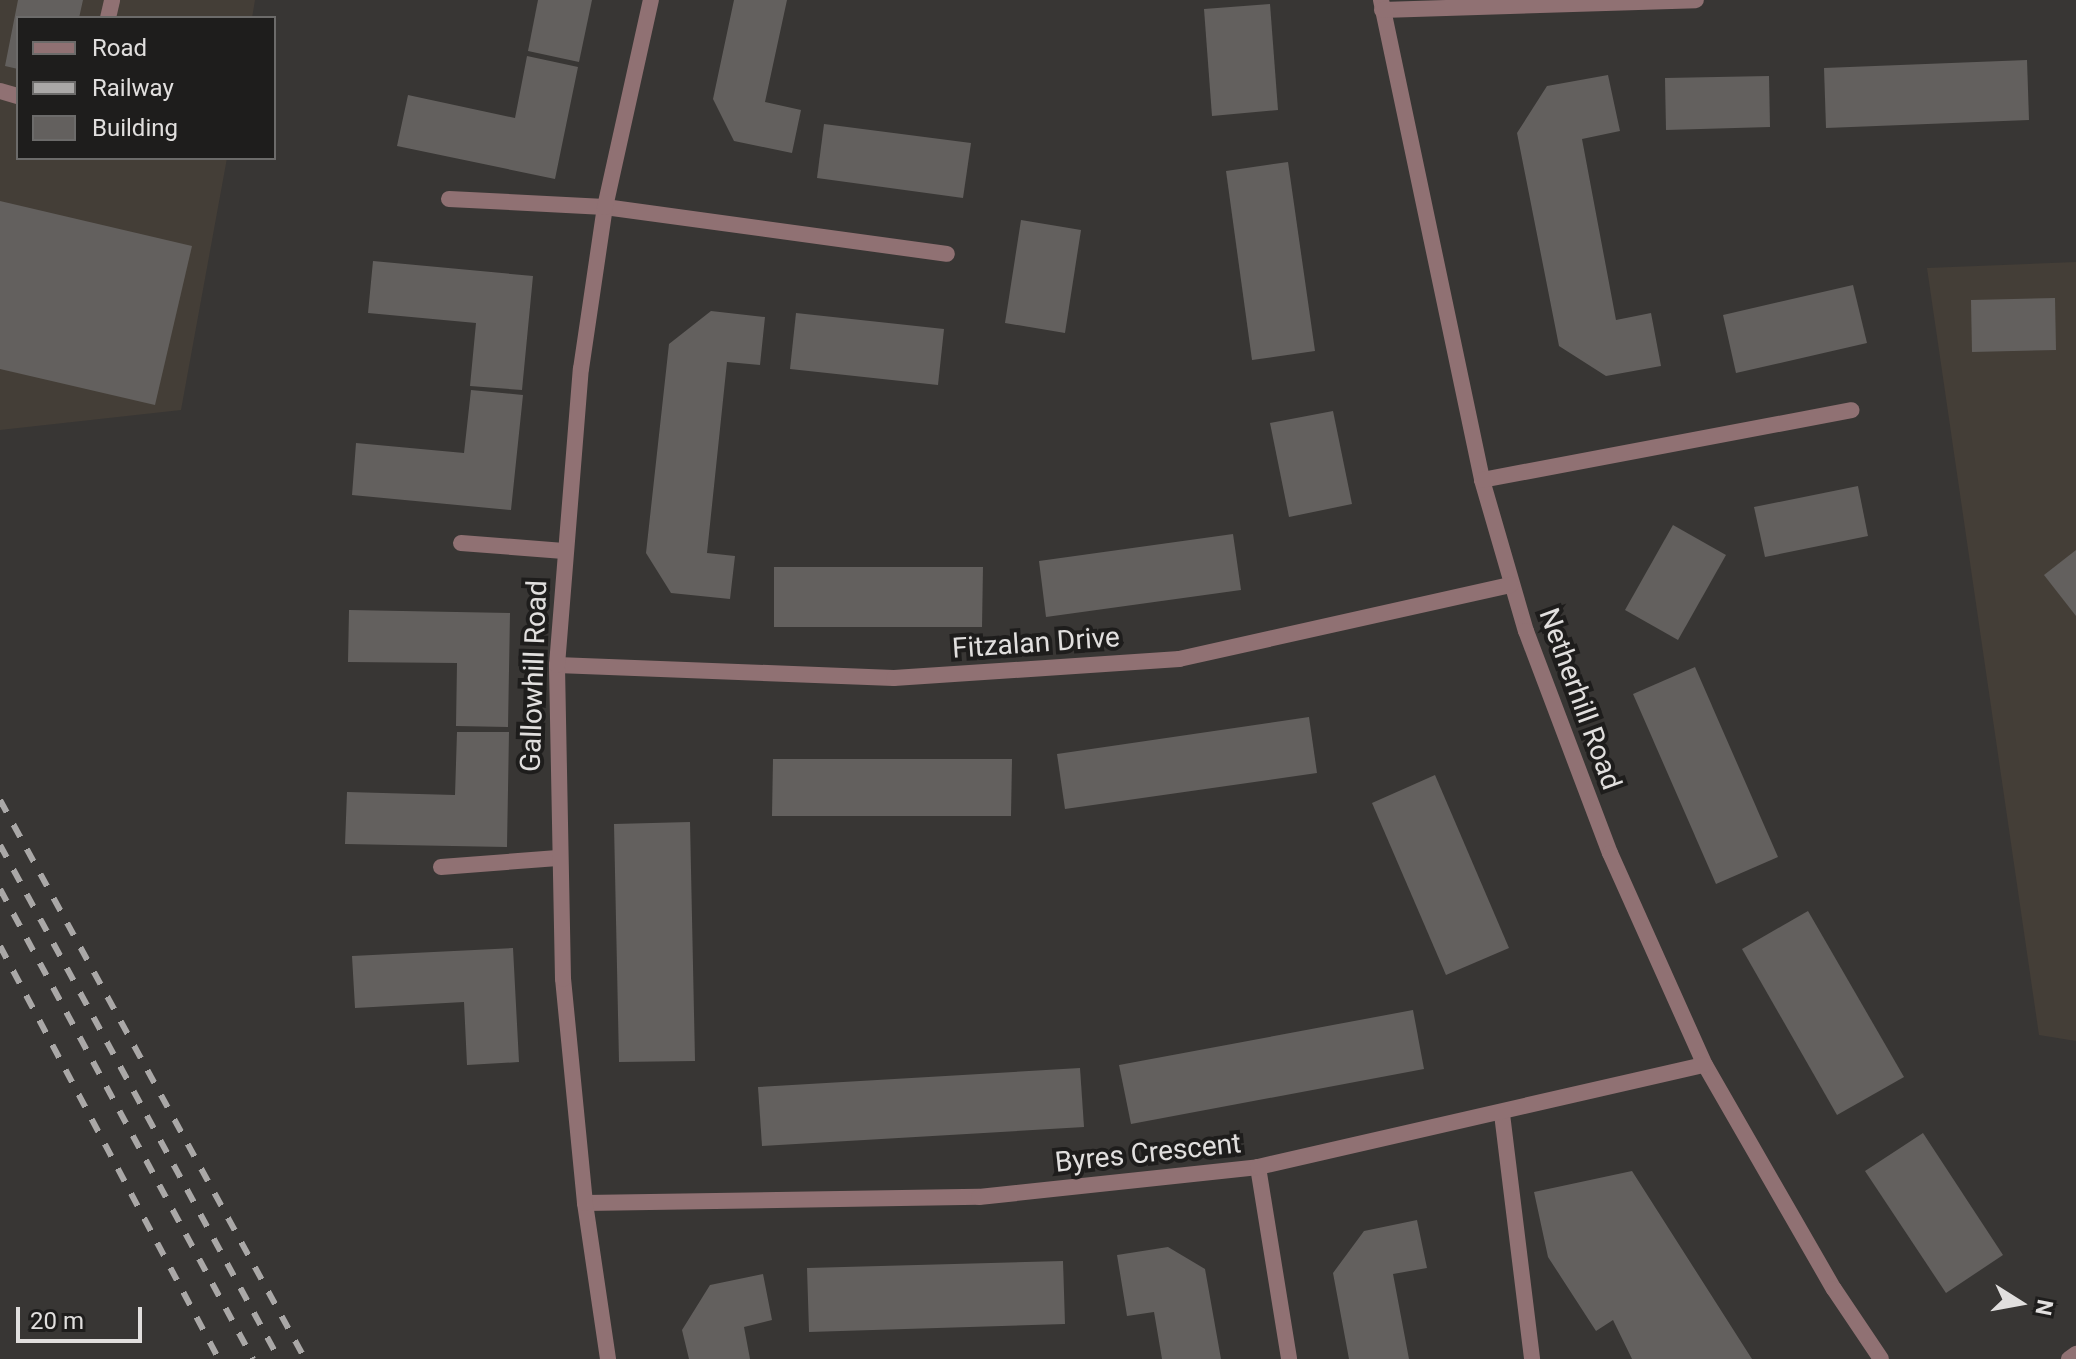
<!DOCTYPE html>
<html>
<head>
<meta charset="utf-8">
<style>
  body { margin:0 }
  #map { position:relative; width:2076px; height:1359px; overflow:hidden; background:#383634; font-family:Roboto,sans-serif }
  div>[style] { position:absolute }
  .built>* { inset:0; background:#443e37 }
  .building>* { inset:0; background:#63605e }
  .service>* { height:16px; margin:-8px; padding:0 8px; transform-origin:8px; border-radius:8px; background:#907173 }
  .minor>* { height:16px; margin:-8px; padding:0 8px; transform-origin:8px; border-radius:8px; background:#907173 }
  .rail>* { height:6px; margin-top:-3px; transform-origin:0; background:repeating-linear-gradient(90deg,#aaa8a7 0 14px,transparent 0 28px) }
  span { translate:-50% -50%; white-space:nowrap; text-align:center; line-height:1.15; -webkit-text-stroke:8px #1e1d1c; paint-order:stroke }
  .street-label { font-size:28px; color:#e1dfde }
  .legend { position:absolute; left:16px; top:16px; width:260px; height:144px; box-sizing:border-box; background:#1e1d1c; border:2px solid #6c6b6a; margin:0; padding:10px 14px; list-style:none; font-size:24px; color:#e1dfde }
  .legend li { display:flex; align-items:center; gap:16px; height:40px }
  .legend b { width:40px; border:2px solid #6c6b6a }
  .north { position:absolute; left:1980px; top:1263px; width:80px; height:80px; -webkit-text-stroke:6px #1e1d1c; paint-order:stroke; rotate:101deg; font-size:22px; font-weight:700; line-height:32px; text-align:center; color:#e1dfde }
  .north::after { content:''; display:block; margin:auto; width:28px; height:36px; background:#e1dfde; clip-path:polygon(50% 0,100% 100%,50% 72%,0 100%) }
  .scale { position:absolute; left:16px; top:1307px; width:126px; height:36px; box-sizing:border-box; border:4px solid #e1dfde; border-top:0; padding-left:10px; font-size:24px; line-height:28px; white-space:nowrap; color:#e1dfde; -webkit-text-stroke:6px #1e1d1c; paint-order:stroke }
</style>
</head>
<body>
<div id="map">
  <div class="built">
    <div style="clip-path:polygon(0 0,255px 0,252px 18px,18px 18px,18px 158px,227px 158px,181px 410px,0 430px)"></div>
    <div style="clip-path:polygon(2076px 262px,2076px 1041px,2039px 1035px,1927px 268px)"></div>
  </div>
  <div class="building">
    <div style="clip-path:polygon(18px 0,83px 0,79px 18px,18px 18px,18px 69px,5px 66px)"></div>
    <div style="clip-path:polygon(538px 0,592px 0,579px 62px,528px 51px)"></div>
    <div style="clip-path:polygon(734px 0,787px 0,765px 102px,801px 110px,792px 153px,734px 141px,713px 99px)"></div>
    <div style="clip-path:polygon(1270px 4px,1278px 110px,1212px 116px,1204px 9px)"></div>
    <div style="clip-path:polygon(527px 56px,578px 67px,555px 179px,397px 146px,408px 95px,515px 118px)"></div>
    <div style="clip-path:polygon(2027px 60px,2029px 120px,1826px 128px,1824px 68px)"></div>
    <div style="clip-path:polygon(1608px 75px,1620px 131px,1582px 139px,1616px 320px,1651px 313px,1661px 366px,1606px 376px,1559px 346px,1517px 133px,1547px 86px)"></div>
    <div style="clip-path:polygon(1769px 76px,1770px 127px,1666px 130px,1665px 78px)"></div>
    <div style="clip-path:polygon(824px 124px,971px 143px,963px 198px,817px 178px)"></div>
    <div style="clip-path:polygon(1288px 162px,1315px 351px,1252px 360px,1226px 171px)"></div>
    <div style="clip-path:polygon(0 201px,192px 246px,155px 405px,0 369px)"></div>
    <div style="clip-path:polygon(1021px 220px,1081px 230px,1065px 333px,1005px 323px)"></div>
    <div style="clip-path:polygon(373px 261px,533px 276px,522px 390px,470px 386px,476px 323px,368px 313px)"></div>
    <div style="clip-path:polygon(1853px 285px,1867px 343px,1736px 373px,1723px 315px)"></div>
    <div style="clip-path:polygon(2055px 298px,2056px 350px,1972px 352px,1971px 300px)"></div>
    <div style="clip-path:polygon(711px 311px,765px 317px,760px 365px,727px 362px,707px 553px,735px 556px,730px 599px,671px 593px,646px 553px,669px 344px)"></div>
    <div style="clip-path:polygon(796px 313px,944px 329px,938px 385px,790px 369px)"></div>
    <div style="clip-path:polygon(471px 390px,523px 395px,511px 510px,352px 495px,356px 443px,464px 453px)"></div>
    <div style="clip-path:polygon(1333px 411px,1352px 504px,1289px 517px,1270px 423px)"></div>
    <div style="clip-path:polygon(1858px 486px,1868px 536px,1765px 557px,1754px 507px)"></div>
    <div style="clip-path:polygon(1673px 525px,1726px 555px,1678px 640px,1625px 610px)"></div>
    <div style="clip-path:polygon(1233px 534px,1241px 590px,1046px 617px,1039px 561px)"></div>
    <div style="clip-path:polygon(2076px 550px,2076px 616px,2044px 575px)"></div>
    <div style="clip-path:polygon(774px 567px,983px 567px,982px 627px,774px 627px)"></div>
    <div style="clip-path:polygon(349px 610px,510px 613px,508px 727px,456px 726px,457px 663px,348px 662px)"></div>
    <div style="clip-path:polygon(1695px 667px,1778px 857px,1716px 884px,1633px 694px)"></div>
    <div style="clip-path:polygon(1309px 717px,1317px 773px,1065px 809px,1057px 754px)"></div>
    <div style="clip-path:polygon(457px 732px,509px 732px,507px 847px,345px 844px,347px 792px,455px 795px)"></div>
    <div style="clip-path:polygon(773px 759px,1012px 759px,1011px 816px,772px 816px)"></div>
    <div style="clip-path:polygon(1435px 775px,1509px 948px,1446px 975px,1372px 803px)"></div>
    <div style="clip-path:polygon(690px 822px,695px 1061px,619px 1062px,614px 824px)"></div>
    <div style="clip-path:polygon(1808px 911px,1904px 1077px,1837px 1115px,1742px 949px)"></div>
    <div style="clip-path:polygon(513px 948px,519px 1062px,467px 1065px,464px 1002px,355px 1008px,352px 956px)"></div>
    <div style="clip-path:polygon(1413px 1010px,1424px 1069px,1131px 1124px,1119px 1065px)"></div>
    <div style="clip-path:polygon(1080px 1068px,1084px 1127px,762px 1146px,758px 1087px)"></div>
    <div style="clip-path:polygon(1923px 1133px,2003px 1255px,1946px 1293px,1865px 1171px)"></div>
    <div style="clip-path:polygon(1632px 1171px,1752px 1359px,1632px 1359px,1613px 1320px,1596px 1331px,1548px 1257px,1534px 1192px)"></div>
    <div style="clip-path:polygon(1417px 1220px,1427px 1268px,1393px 1274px,1409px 1359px,1349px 1359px,1333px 1273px,1364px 1231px)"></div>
    <div style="clip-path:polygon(1168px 1247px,1205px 1269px,1221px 1359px,1162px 1359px,1154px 1312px,1127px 1316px,1117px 1255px)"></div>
    <div style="clip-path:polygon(1063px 1261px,1065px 1324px,809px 1332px,807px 1268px)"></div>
    <div style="clip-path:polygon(763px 1274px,772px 1320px,744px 1327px,750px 1359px,689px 1359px,682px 1330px,710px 1285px)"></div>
  </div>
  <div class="service">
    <div style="left:449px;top:199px;width:156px;rotate:2.9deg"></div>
    <div style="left:461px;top:543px;width:103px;rotate:4.4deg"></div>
    <div style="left:441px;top:867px;width:117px;rotate:-4.4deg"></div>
    <div style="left:1502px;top:1114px;width:247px;rotate:83deg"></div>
  </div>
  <div class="minor">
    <div style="left:1381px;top:0;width:491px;rotate:78.1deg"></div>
    <div style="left:1482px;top:480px;width:157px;rotate:73.8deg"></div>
    <div style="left:1526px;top:631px;width:237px;rotate:69.3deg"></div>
    <div style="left:1610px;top:853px;width:232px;rotate:65.9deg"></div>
    <div style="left:1705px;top:1065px;width:258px;rotate:60.1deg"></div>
    <div style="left:1834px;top:1289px;width:84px;rotate:56.1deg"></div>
    <div style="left:1382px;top:10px;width:314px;rotate:-1.8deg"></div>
    <div style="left:108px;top:18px;width:18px;rotate:-77deg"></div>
    <div style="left:0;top:91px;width:19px;rotate:16deg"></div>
    <div style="left:605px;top:207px;width:345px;rotate:7.8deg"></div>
    <div style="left:1482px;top:480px;width:376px;rotate:-10.7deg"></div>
    <div style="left:557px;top:665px;width:337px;rotate:2.2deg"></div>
    <div style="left:894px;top:678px;width:286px;rotate:-3.8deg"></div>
    <div style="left:1179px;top:659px;width:340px;rotate:-12.6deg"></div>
    <div style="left:1258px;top:1167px;width:194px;rotate:80.8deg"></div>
    <div style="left:585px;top:1203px;width:394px;rotate:-0.9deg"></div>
    <div style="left:979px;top:1197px;width:281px;rotate:-6.1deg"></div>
    <div style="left:1258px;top:1167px;width:458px;rotate:-12.9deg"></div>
    <div style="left:608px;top:1359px;width:158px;rotate:-98.4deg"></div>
    <div style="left:585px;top:1203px;width:225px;rotate:-95.6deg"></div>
    <div style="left:563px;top:979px;width:314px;rotate:-91.1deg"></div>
    <div style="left:557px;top:665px;width:297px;rotate:-85.4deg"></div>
    <div style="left:581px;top:369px;width:164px;rotate:-81.6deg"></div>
    <div style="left:605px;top:207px;width:212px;rotate:-77.5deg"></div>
    <div style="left:2069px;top:1359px;width:9px;rotate:-36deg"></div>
  </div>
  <div class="rail">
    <div style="left:0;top:800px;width:637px;rotate:61.38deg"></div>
    <div style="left:0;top:845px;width:585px;rotate:61.51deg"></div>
    <div style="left:0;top:889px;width:534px;rotate:61.71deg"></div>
    <div style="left:0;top:946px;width:467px;rotate:62.1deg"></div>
  </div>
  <div class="street-label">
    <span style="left:1036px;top:643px;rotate:-4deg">Fitzalan Drive</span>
    <span style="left:534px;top:676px;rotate:-88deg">Gallowhill Road</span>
    <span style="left:1580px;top:699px;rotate:70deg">Netherhill Road</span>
    <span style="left:1148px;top:1153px;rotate:-6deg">Byres Crescent</span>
  </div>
  <ul class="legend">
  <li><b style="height:10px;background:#907173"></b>Road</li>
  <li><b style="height:10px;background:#aaa8a7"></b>Railway</li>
  <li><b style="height:22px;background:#63605e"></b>Building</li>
  </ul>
  <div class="north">N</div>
  <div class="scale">20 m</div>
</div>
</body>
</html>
